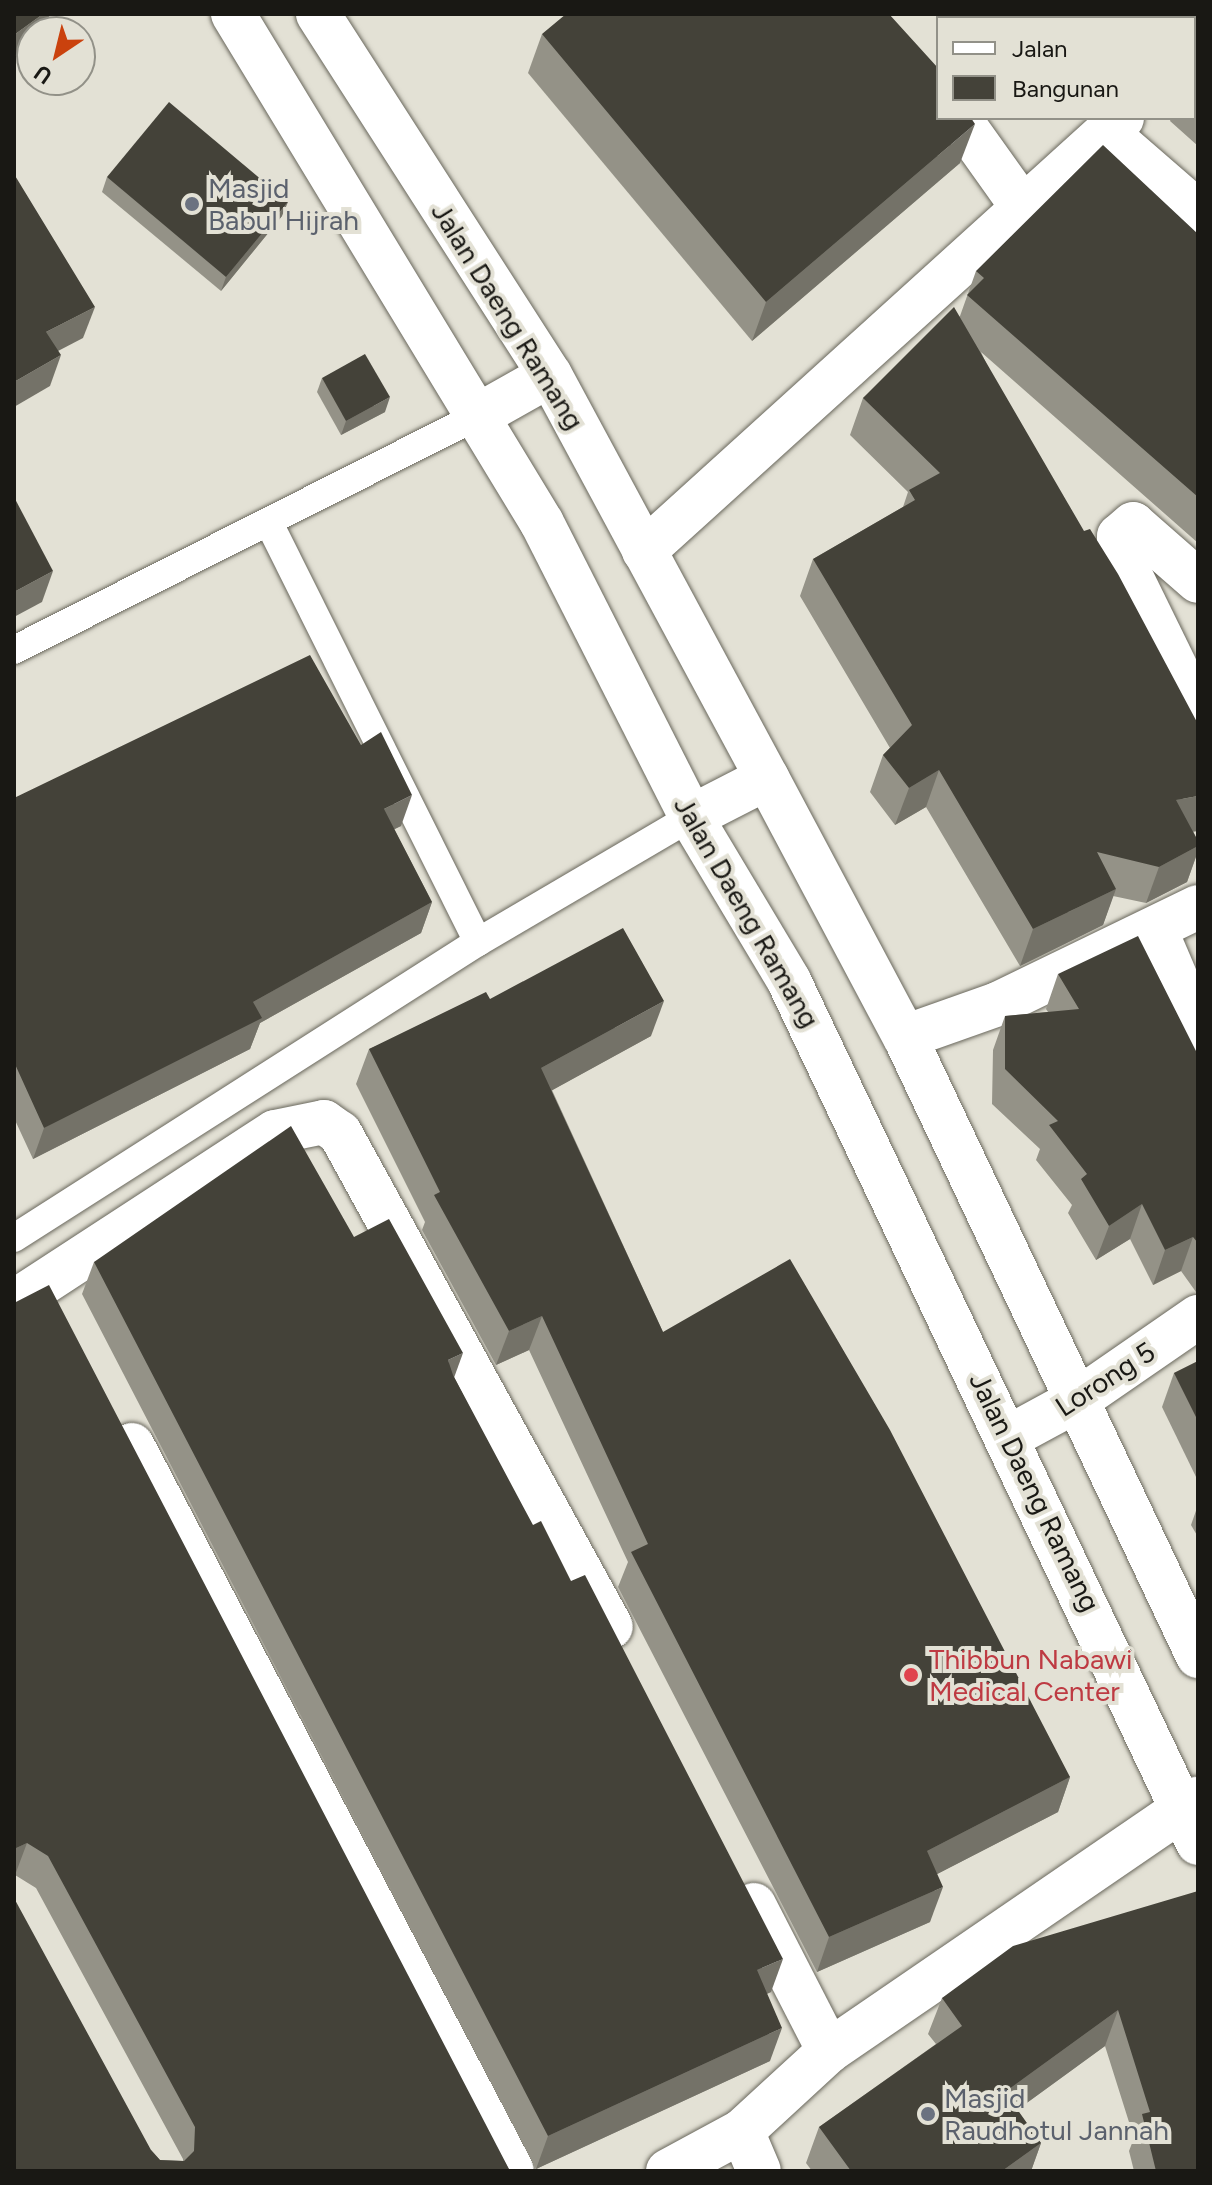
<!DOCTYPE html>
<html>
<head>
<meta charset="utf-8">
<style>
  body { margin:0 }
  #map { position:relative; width:1212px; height:2185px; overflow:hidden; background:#e3e1d5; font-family:Figtree,sans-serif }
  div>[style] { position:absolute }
  .roads { filter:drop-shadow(0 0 2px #69675c) drop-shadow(0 0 2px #69675c) }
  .service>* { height:28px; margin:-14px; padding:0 14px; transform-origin:14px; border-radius:14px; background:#fff }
  .minor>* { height:44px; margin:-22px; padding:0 22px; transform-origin:22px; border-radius:22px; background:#fff }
  .secondary>* { height:44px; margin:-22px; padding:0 22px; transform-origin:22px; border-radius:22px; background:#fff }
  .wall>* { inset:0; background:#949287 }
  .shaded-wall>* { inset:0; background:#747268 }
  .building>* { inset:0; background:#444239 }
  .dots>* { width:22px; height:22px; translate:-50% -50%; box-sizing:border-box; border:4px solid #e3e1d5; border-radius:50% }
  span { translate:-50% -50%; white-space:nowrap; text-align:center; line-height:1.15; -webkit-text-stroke:8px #e3e1d5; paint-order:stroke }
  .worship-label { font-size:28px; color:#5b616d }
  .left { translate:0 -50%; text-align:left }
  .street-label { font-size:28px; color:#191814 }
  .health-label { font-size:28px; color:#be3a42 }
  .frame { position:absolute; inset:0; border:16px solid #191814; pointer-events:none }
  .legend { position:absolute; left:936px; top:16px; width:260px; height:104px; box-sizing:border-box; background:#e3e1d5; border:2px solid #929188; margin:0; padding:10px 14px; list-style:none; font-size:24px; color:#191814 }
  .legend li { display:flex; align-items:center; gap:16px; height:40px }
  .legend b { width:40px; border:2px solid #929188 }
  .north { position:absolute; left:16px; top:16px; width:80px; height:80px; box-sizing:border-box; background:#e3e1d5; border:2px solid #929188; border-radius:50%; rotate:215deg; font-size:22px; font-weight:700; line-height:32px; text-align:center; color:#191814 }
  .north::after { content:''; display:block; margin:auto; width:28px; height:36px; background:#ca420e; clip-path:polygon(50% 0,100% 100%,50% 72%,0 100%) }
</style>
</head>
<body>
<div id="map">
  <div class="roads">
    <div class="service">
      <div style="left:270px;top:525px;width:466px;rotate:63.5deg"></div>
      <div style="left:14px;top:650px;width:521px;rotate:-26.81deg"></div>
      <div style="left:14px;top:1238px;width:550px;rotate:-32.54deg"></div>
      <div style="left:478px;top:942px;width:247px;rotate:-30.4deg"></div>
    </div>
    <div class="minor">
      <div style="left:1194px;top:46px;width:6px;rotate:-45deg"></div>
      <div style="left:959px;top:118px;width:107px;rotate:54.5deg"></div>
      <div style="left:1107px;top:133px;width:121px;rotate:41deg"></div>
      <div style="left:479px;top:415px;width:81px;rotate:-29.4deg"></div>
      <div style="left:644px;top:551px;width:645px;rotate:-42.17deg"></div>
      <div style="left:1198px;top:581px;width:86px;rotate:-138.8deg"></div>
      <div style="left:1133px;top:524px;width:18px;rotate:139deg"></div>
      <div style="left:1119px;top:536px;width:16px;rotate:90deg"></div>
      <div style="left:1119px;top:552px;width:179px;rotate:63.9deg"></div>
      <div style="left:691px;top:817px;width:85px;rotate:-27.2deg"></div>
      <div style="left:1155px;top:929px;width:110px;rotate:66.9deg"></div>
      <div style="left:905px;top:1037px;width:99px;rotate:-19.5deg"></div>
      <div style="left:998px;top:1004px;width:222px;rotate:-25.9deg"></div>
      <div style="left:14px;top:1302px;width:311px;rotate:-33.1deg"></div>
      <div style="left:275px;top:1132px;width:50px;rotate:-11.5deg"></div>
      <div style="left:324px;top:1122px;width:19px;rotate:35deg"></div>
      <div style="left:340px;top:1133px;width:563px;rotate:61.25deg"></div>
      <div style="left:1009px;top:1437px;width:80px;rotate:-28.5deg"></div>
      <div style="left:1079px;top:1399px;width:145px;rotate:-34.6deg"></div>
      <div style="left:132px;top:1445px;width:819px;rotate:62.37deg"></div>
      <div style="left:754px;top:1905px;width:164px;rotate:62.8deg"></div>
      <div style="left:742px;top:2131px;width:43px;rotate:67deg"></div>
      <div style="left:668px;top:2171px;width:84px;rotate:-28.4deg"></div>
      <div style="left:742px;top:2131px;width:118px;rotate:-42.6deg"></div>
      <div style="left:829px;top:2051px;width:447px;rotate:-34.4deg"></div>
    </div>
    <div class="secondary">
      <div style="left:233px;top:14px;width:595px;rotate:58.74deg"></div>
      <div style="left:542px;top:523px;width:330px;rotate:63.1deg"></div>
      <div style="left:691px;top:817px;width:191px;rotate:59.1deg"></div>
      <div style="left:789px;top:981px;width:954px;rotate:64.62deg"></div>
      <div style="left:318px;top:14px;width:429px;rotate:57.3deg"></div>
      <div style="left:550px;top:375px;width:458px;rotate:61.7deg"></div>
      <div style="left:767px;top:778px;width:293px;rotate:62deg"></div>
      <div style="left:905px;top:1037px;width:685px;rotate:64.67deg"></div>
    </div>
  </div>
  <div class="wall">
    <div style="clip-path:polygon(938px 14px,1174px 14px,1169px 18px,941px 18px)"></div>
    <div style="clip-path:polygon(542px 34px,960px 163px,752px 341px,528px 73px)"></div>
    <div style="clip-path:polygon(1198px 72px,1198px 146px,1170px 121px,1171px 118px,1194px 118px,1194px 77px)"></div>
    <div style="clip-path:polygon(107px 177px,282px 216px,221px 291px,102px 192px)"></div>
    <div style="clip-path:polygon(1198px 234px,1198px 543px,981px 352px,1198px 831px,1193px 831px,1198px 841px,1198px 851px,1187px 882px,1146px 903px,1113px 896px,1103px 925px,1020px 966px,926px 807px,895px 825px,870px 792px,883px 755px,890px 748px,800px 596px,813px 559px,903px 507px,908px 492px,850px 435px,863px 398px,960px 316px,976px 271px)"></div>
    <div style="clip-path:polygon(322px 378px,385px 412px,341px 435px,317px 392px)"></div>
    <div style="clip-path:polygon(14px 798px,401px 826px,394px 829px,432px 902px,421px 933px,260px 1023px,250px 1049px,33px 1159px,14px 1118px)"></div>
    <div style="clip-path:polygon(1058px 974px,1198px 1055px,1198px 1293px,1196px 1292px,1181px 1271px,1153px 1285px,1130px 1239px,1096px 1260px,1068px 1213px,1072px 1205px,1036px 1160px,1040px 1149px,992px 1104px,993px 1050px,1005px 1016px,1048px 1012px,1046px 1009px)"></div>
    <div style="clip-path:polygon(490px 999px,651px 1036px,552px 1090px,663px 1332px,1070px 1777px,1058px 1812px,937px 1874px,930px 1922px,817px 1972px,618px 1587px,628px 1562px,529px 1350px,496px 1365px,422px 1230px,425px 1222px,356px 1084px,369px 1049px)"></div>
    <div style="clip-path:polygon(354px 1237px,454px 1377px,771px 1992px,767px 1994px,770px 2061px,536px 2169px,82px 1294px,94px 1262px)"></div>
    <div style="clip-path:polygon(14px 1303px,510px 2171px,14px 2171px,151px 2150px,160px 2160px,183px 2161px,183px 2159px,36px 1888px,15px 1875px)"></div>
    <div style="clip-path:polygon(1198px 1361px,1198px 1481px,1162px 1407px,1174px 1373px)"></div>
    <div style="clip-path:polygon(1198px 1505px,1198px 1537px,1191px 1525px)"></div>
    <div style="clip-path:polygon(1198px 1891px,1198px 2171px,1134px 2171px,1129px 2151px,1134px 2138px,1105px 2046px,1017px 2110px,1041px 2143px,1031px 2171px,812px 2171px,806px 2163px,819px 2127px,936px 2044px,928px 2034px,942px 1998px)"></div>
  </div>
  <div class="shaded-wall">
    <div style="clip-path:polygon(43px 14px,50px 14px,44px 32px,32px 32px,32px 42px,14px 56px,14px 35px)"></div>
    <div style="clip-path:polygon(1104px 14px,1112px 14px,1110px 18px,1099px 18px)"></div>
    <div style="clip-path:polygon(1148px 14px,1174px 14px,1169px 18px,1142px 18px)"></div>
    <div style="clip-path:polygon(975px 124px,960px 163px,752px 341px,766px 302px)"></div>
    <div style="clip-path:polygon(288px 202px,282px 216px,221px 291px,226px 277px)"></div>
    <div style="clip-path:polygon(95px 307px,83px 338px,35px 363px,46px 332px)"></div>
    <div style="clip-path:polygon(61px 355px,50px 386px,14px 407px,14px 382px)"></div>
    <div style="clip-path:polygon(390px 397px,385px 412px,341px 435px,346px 421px)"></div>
    <div style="clip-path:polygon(53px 571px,42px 602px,14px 617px,14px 592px)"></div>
    <div style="clip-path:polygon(939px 770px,926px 807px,895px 825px,909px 788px)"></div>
    <div style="clip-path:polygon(412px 795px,401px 826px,373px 840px,384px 809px)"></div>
    <div style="clip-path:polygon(1198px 796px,1198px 831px,1162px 837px,1176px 800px)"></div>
    <div style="clip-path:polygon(1198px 846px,1198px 851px,1187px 882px,1146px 903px,1159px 867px)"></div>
    <div style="clip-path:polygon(1116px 889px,1103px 925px,1020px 966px,1033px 929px)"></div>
    <div style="clip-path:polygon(432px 902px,421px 933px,260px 1023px,250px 1049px,33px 1159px,44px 1128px,253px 1002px)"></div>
    <div style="clip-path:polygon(664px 1001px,651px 1036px,529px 1103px,541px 1068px)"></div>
    <div style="clip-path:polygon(1142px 1204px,1130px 1239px,1096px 1260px,1109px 1226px)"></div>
    <div style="clip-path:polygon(1193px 1237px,1181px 1271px,1153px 1285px,1165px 1250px)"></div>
    <div style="clip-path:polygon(542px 1316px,529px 1350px,496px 1365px,509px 1331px)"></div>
    <div style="clip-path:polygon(463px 1353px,451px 1386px,448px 1360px)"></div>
    <div style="clip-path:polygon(1070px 1777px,1058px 1812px,914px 1886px,927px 1851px)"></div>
    <div style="clip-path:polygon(27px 1843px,15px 1875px,14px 1876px,14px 1849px)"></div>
    <div style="clip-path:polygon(943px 1887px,930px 1922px,817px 1972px,829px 1937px)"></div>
    <div style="clip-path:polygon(783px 1959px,771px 1992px,745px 2003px,757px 1970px)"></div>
    <div style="clip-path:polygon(1118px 2010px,1105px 2046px,991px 2129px,1005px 2092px)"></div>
    <div style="clip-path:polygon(782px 2028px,770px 2061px,536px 2169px,548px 2136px)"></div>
    <div style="clip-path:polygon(1041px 2143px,1031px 2171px,1002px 2171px)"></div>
  </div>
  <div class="building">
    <div style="clip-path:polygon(14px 14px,43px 14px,14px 35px)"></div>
    <div style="clip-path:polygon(566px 14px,889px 14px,938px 68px,938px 118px,971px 118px,975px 124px,766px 302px,542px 34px)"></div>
    <div style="clip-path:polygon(968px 14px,1104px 14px,1099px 18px,971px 18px)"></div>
    <div style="clip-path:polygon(1120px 14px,1148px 14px,1142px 18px,1123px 18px)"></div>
    <div style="clip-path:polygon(1198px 72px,1198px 109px,1194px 105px,1194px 77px)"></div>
    <div style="clip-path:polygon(169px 102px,288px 202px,226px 277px,107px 177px)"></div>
    <div style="clip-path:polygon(1103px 145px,1198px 234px,1198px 497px,967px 295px,984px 278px,976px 271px)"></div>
    <div style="clip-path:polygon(14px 174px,95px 307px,46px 332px,61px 355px,14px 382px)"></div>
    <div style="clip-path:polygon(954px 307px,1084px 531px,1090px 529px,1118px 574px,1198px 724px,1198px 796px,1176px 800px,1198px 841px,1198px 846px,1159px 867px,1097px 852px,1116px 889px,1033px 929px,939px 770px,909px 788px,883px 755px,912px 725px,813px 559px,915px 500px,909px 490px,940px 473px,863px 398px)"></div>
    <div style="clip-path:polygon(365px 354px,390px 397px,346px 421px,322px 378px)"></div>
    <div style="clip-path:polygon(14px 497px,53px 571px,14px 592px)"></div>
    <div style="clip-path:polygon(310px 655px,361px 745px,381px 732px,412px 795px,384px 809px,432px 902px,253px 1002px,262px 1018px,44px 1128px,14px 1062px,14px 798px)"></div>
    <div style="clip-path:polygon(623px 928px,664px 1001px,541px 1068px,663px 1332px,790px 1259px,890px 1430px,1070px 1777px,927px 1851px,943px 1887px,829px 1937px,631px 1552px,648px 1544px,542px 1316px,509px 1331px,434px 1195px,440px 1192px,369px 1049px,486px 992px,490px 999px)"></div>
    <div style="clip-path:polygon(1138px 936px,1198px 1055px,1198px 1243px,1193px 1237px,1165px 1250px,1142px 1204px,1109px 1226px,1081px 1179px,1087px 1174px,1049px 1125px,1058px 1121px,1005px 1069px,1005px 1016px,1079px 1009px,1058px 974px)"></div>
    <div style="clip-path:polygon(291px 1126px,354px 1237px,389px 1219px,463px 1353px,448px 1360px,453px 1375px,533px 1525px,541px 1521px,571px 1581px,585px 1575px,783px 1959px,757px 1970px,782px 2028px,548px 2136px,94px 1262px)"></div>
    <div style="clip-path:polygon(49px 1285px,510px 2171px,14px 2171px,14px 1898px,151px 2150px,160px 2160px,184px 2161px,194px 2151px,195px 2127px,48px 1856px,27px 1843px,14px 1849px,14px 1303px)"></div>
    <div style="clip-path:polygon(1198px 1361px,1198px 1421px,1174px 1373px)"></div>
    <div style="clip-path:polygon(1198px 1891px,1198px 2171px,1156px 2171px,1142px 2114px,1150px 2112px,1118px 2010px,1005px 2092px,1041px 2143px,1002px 2171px,851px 2171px,819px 2127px,962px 2026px,942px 1998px,1013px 1946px)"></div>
  </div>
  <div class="dots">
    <div style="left:192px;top:204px;background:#6b7280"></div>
    <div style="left:911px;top:1675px;background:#e0444e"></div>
    <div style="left:928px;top:2114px;background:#6b7280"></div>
  </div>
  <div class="worship-label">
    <span class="left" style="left:208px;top:204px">Masjid<br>Babul Hijrah</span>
    <span class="left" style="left:944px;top:2114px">Masjid<br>Raudhotul Jannah</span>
  </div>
  <div class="street-label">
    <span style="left:508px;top:316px;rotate:58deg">Jalan Daeng Ramang</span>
    <span style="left:747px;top:912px;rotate:60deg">Jalan Daeng Ramang</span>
    <span style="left:1105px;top:1379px;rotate:-33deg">Lorong 5</span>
    <span style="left:1035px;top:1492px;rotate:64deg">Jalan Daeng Ramang</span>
  </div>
  <div class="health-label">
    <span class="left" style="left:929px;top:1675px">Thibbun Nabawi<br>Medical Center</span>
  </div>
  <div class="frame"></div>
  <ul class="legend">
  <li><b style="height:10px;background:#fff"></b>Jalan</li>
  <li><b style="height:22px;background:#444239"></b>Bangunan</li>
  </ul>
  <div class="north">U</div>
</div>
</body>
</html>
